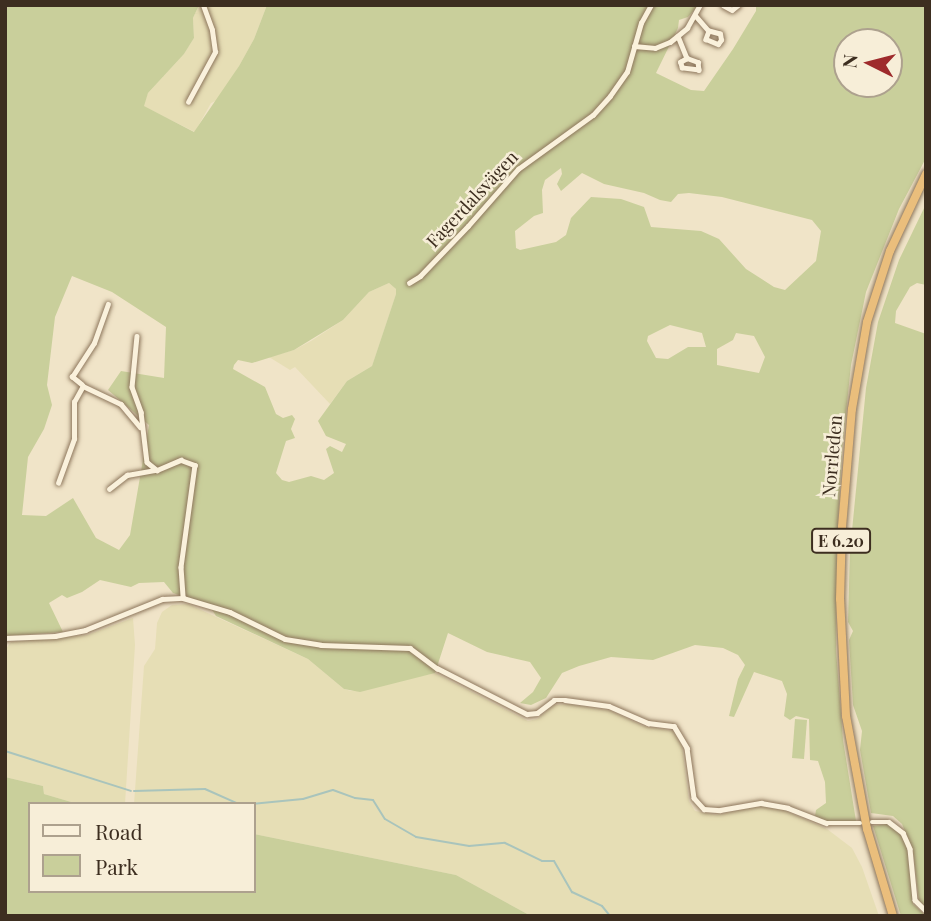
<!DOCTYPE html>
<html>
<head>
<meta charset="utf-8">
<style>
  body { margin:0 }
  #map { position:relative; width:931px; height:921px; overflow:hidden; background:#f0e4c8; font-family:"Playfair Display",serif }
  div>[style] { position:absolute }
  .farmland>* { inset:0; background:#e6deb5 }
  .green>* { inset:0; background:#c9cf9b }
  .stream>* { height:2px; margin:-1px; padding:0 1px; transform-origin:1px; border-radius:1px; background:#a9c4bc }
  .roads { filter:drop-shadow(0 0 2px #8d765c) drop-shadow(0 0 2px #8d765c) }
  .minor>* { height:4.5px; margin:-2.25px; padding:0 2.25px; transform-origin:2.25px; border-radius:2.25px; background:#faf1dc }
  .trunk>* { height:8px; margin:-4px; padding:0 4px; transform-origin:4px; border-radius:4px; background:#eabe7c }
  span { translate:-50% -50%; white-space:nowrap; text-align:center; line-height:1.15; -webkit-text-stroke:5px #f7eed8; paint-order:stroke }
  .shield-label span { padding:2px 5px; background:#f7eed8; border:2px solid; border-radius:5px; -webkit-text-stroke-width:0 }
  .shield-label { font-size:16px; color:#3d2e20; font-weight:700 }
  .street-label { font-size:18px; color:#3d2e20 }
  .frame { position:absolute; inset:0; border:7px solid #3d2e20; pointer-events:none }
  .legend { position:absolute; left:28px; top:802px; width:228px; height:91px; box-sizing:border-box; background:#f7eed8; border:2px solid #ada18e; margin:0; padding:9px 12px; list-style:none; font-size:21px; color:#3d2e20 }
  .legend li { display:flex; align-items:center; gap:14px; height:35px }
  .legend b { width:35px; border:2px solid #ada18e }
  .north { position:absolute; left:833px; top:28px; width:70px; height:70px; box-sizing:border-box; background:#f7eed8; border:2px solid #ada18e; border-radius:50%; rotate:276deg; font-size:19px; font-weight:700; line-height:28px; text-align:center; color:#3d2e20 }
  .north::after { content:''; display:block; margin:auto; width:24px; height:32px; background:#9e2a2b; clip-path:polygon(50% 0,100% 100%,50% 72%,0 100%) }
</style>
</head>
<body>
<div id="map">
  <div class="farmland">
    <div style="clip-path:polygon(199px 5px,267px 5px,254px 39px,239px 66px,218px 100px,211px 103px,195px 132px,143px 106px,148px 93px,184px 54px,194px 38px,193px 18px)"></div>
    <div style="clip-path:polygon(389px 283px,396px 289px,396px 294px,372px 366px,347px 381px,330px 404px,295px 367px,290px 370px,269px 357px,294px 350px,311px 341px,343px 320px,369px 292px)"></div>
    <div style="clip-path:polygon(188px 604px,308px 659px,344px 689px,351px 691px,435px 673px,528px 721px,537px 719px,554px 705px,568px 704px,611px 711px,643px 726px,673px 731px,682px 746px,689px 801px,695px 811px,717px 815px,759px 806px,781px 809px,827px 829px,852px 848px,862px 867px,879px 916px,531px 916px,456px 875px,254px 834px,254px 804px,134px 804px,144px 666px,155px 649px,157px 623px,162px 612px,172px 605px)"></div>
    <div style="clip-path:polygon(133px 618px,135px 645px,125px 804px,78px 804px,44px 794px,43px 786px,5px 777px,5px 650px,11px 642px,87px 635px)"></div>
  </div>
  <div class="green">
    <div style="clip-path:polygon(evenodd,5px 5px,199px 5px,193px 18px,194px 38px,184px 54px,148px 93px,144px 106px,194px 132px,239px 66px,254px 39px,267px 5px,699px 5px,688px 17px,679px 20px,678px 28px,656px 73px,691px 90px,704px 91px,733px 49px,756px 11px,756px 5px,926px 5px,926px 158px,899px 209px,866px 292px,851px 365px,842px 451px,837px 543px,836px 650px,843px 740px,856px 821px,828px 822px,815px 816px,816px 810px,826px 803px,825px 782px,818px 761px,810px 760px,809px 719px,796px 716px,790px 720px,784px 716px,787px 694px,782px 681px,754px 672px,734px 717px,729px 716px,738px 679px,745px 665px,738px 655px,723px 648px,695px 645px,653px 660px,611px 657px,579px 666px,562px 673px,546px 698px,531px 705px,520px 703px,533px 692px,541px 678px,530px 662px,487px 652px,448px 633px,435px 673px,360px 692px,344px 689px,308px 659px,216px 616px,209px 605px,173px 593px,164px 582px,139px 583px,131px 587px,100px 580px,82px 592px,67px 598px,62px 595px,49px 603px,63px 632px,5px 636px,5px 5px,847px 42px,889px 42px,889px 84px,847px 84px,847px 42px,5px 5px,561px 168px,562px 174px,557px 184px,561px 191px,582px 173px,604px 184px,644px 193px,660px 200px,671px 202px,678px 194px,689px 193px,722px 197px,812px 220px,821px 231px,816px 261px,785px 290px,774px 287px,746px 269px,719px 239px,701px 231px,651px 227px,644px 207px,621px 199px,591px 197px,571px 218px,566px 235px,556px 242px,520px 250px,516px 248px,515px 231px,534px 216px,543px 213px,542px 190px,545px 180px,561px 168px,5px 5px,72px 276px,112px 292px,166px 327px,164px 378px,121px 371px,108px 390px,149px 425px,130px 535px,119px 550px,96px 538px,73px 498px,46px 516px,22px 515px,28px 457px,44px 429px,52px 405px,47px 385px,55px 317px,72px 276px,5px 5px,389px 283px,396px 289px,396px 294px,372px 366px,347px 381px,318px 421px,326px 436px,346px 444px,342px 452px,330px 446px,326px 449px,334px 473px,324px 480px,311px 476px,289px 482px,282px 480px,276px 473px,286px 441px,295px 438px,291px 429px,295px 419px,292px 415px,283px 418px,276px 414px,265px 387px,233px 369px,234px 365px,238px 360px,252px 363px,294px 350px,343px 320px,369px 292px,389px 283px,5px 5px,670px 325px,702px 333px,706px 347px,688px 347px,668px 359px,656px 358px,647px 341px,648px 336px,670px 325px,5px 5px,736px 333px,754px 336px,765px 357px,759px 373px,717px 365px,717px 349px,733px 340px,736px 333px)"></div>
    <div style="clip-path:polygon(926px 204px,926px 285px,917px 283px,910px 287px,896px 311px,895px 323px,926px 334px,926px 908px,919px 901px,913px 851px,902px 824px,893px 816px,871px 813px,860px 750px,862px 731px,853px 705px,849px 640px,853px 631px,848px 622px,850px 551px,866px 388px,878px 322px,899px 260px)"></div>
    <div style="clip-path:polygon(795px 719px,807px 720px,804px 759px,792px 758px)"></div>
    <div style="clip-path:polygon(5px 777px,43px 786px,44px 794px,78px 804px,30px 804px,30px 891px,254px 891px,254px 834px,456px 875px,531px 916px,5px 916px)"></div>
    <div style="clip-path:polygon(887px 824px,895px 827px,904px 839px,909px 855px,913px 904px,926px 916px,901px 916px,873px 826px)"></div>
  </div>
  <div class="stream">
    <div style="left:5px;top:751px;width:132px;rotate:17.6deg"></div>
    <div style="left:134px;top:791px;width:71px;rotate:-1.6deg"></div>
    <div style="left:205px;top:789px;width:36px;rotate:24deg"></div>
    <div style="left:251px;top:804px;width:52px;rotate:-5.5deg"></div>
    <div style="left:303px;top:799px;width:31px;rotate:-17deg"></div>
    <div style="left:333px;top:790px;width:23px;rotate:20deg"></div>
    <div style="left:355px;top:798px;width:18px;rotate:6deg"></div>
    <div style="left:373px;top:800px;width:22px;rotate:58deg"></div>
    <div style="left:385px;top:819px;width:36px;rotate:30deg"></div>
    <div style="left:416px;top:837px;width:54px;rotate:9.6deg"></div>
    <div style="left:469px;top:846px;width:36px;rotate:-5deg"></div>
    <div style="left:505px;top:843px;width:41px;rotate:25.9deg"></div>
    <div style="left:542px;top:861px;width:12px"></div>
    <div style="left:554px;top:861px;width:36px;rotate:60deg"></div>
    <div style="left:572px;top:892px;width:33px;rotate:25deg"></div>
    <div style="left:602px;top:906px;width:13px;rotate:51deg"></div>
  </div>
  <div class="roads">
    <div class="minor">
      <div style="left:723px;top:5px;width:10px;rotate:29deg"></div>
      <div style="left:732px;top:10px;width:8px;rotate:-40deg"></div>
      <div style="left:695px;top:15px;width:21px;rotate:49deg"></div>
      <div style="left:709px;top:31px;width:9px;rotate:111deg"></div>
      <div style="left:706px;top:39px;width:13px;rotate:23deg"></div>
      <div style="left:718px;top:44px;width:5px;rotate:-53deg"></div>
      <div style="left:721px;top:40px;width:6px;rotate:-99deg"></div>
      <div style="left:720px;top:34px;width:11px;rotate:-165deg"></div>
      <div style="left:678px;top:36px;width:24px;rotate:68deg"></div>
      <div style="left:687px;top:58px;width:12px;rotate:20deg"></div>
      <div style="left:698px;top:62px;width:8px;rotate:83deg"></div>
      <div style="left:699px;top:70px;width:17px;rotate:-173deg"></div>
      <div style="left:682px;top:68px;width:6px;rotate:-108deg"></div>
      <div style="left:680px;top:62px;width:8px;rotate:-30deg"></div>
      <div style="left:634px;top:46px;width:21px;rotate:5deg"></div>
      <div style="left:655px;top:48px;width:16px;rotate:-22deg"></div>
      <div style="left:670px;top:42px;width:22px;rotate:-39deg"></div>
      <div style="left:687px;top:28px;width:26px;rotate:-61deg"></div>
      <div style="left:188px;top:102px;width:57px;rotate:-61.6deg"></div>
      <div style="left:215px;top:52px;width:22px;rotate:-98deg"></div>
      <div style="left:212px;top:30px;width:27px;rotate:-110deg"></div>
      <div style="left:409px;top:283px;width:13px;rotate:-32deg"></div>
      <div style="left:420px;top:276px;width:69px;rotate:-46.2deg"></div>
      <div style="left:468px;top:226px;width:76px;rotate:-48.7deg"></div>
      <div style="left:518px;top:169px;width:92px;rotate:-35.8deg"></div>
      <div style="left:593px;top:115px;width:25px;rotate:-48deg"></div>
      <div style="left:610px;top:96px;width:29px;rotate:-55deg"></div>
      <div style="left:627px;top:72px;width:51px;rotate:-74.1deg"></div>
      <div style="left:641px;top:23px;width:21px;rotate:-61deg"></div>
      <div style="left:137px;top:336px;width:51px;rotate:95.6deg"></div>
      <div style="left:132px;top:387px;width:27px;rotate:70deg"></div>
      <div style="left:141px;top:412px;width:50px;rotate:83.2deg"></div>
      <div style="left:147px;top:462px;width:13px;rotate:39deg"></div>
      <div style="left:157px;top:470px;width:26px;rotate:-23deg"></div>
      <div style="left:181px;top:460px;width:15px;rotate:20deg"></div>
      <div style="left:195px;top:465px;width:103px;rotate:97.8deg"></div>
      <div style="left:181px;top:567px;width:31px;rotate:86deg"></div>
      <div style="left:82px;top:385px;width:13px;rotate:-141deg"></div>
      <div style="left:72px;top:377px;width:40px;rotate:-57.1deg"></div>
      <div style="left:94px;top:343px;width:41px;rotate:-70.3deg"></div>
      <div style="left:58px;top:483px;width:47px;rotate:-70deg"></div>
      <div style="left:74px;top:439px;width:37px;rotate:-90deg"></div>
      <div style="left:74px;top:402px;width:18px;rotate:-61deg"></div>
      <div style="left:83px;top:386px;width:42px;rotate:25.3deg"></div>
      <div style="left:121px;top:404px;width:30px;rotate:50deg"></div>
      <div style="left:109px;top:489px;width:23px;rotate:-38deg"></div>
      <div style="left:127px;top:475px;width:29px;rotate:-10deg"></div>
      <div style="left:5px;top:638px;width:50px;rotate:-2.3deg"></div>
      <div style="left:55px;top:636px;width:31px;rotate:-11deg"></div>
      <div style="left:85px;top:630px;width:83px;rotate:-21.9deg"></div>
      <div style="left:162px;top:599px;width:21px;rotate:-3deg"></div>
      <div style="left:183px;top:598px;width:49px;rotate:16.6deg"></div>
      <div style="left:230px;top:612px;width:61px;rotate:26.1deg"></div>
      <div style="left:285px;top:639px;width:36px;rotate:9deg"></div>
      <div style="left:321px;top:645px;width:89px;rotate:1.9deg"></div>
      <div style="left:410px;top:648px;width:34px;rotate:37deg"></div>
      <div style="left:437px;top:668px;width:101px;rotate:27.1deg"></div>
      <div style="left:527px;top:714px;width:10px;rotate:-6deg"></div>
      <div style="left:537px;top:713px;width:21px;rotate:-37deg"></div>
      <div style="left:554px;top:700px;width:11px"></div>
      <div style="left:565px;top:700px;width:44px;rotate:7.8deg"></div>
      <div style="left:609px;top:706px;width:43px;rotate:23.6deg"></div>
      <div style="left:648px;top:723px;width:26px;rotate:7deg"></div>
      <div style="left:674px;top:726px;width:26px;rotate:59deg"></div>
      <div style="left:687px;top:748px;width:50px;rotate:82deg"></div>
      <div style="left:694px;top:798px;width:15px;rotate:48deg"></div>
      <div style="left:704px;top:809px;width:16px;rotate:4deg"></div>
      <div style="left:720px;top:810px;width:42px;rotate:-9.7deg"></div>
      <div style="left:761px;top:803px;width:27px;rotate:10deg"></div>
      <div style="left:788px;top:808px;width:41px;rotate:21.5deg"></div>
      <div style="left:826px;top:823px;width:34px"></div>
      <div style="left:872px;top:822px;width:17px"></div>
      <div style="left:889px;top:822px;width:18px;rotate:38deg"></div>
      <div style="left:903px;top:833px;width:17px;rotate:66deg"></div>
      <div style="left:910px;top:849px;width:51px;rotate:84.4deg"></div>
      <div style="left:915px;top:900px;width:16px;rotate:45deg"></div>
    </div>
    <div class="trunk">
      <div style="left:893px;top:916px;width:91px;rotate:-106.6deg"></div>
      <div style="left:867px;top:829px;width:115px;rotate:-100.5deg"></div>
      <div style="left:846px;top:716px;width:117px;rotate:-92.9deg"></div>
      <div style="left:840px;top:599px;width:72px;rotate:-88.4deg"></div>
      <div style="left:842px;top:527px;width:118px;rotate:-85.2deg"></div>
      <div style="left:852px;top:409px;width:88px;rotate:-80.2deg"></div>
      <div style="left:867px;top:322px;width:75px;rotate:-72.1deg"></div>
      <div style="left:890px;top:251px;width:85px;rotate:-64.9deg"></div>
    </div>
  </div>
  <div class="shield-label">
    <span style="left:841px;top:541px">E 6.20</span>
  </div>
  <div class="street-label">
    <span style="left:472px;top:199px;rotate:-47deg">Fagerdalsvägen</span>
    <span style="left:832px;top:456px;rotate:-85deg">Norrleden</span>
  </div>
  <div class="frame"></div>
  <ul class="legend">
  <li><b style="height:9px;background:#faf1dc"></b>Road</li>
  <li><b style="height:19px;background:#c9cf9b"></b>Park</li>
  </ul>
  <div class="north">N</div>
</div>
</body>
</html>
